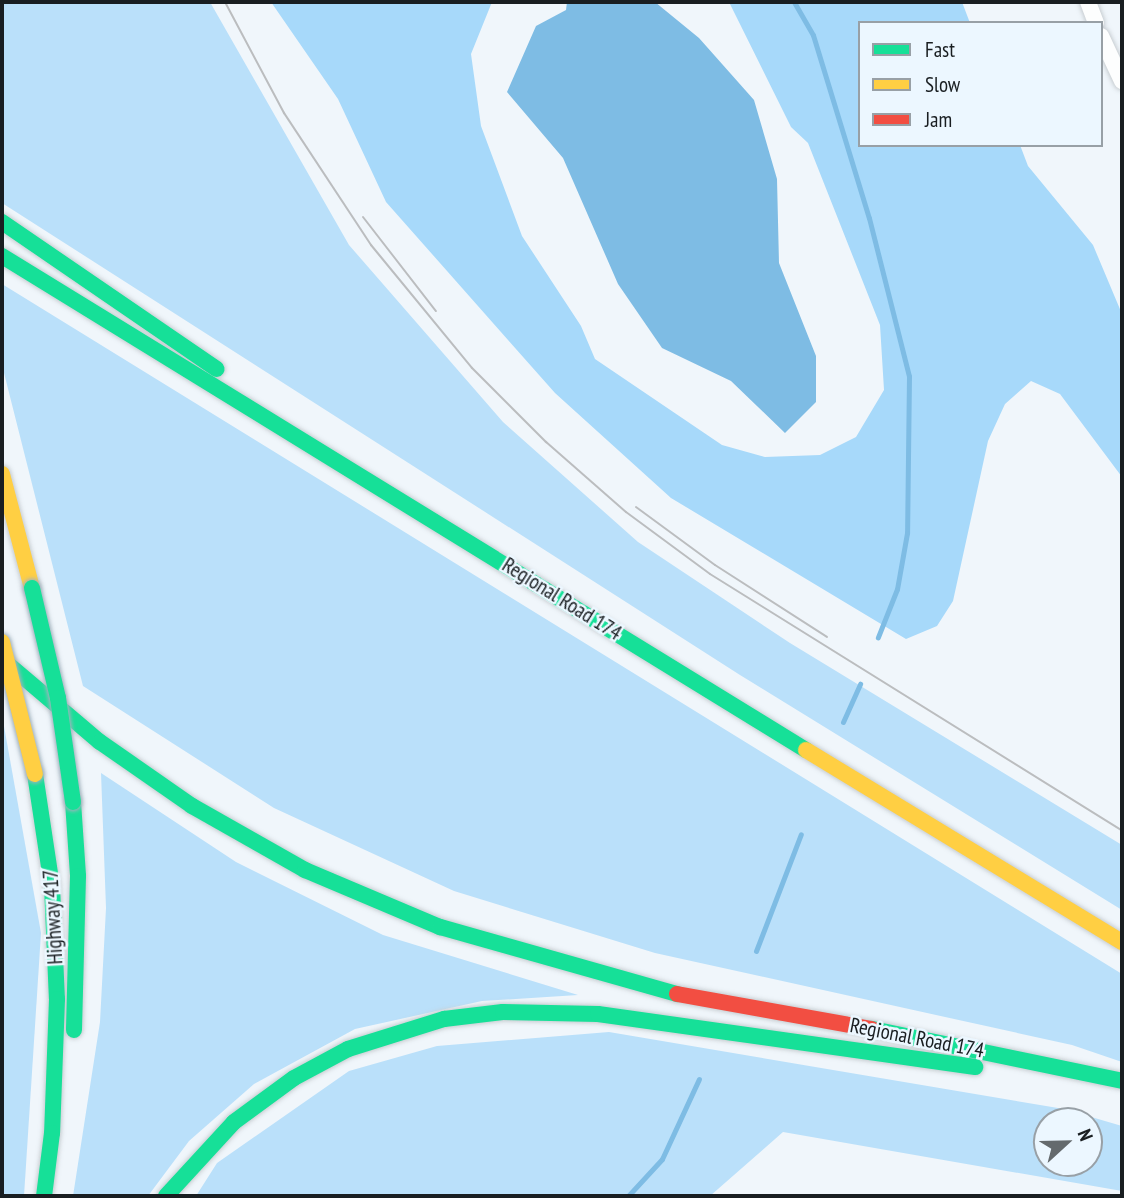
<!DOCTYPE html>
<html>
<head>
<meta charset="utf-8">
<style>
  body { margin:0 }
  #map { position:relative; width:1124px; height:1198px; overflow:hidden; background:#f0f6fb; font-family:"PT Sans Narrow",sans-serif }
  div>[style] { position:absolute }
  .green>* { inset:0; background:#bae0fa }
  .forest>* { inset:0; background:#a7d9fa }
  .water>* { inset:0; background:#7ebce4 }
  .stream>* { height:5px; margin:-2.5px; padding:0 2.5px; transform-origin:2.5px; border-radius:2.5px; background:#7ebce4 }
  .roads { filter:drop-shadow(0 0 2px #c8ced2) drop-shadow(0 0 2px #c8ced2) }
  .street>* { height:16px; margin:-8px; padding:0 8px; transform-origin:8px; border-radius:8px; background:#fdfefe }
  .fast>* { height:16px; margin:-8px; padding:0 8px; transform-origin:8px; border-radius:8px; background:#16e098 }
  .slow>* { height:16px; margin:-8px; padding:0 8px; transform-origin:8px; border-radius:8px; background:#ffcf43 }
  .jam>* { height:16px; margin:-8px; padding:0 8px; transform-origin:8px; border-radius:8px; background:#f24e42 }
  .tram>* { height:2px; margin:-1px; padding:0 1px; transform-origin:1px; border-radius:1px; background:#bbbdbf }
  .bridges { filter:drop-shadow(0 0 2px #a2b2bd) drop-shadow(0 0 2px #a2b2bd) }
  .fast-bridge>* { height:16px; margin:-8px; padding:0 8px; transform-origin:8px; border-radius:8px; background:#16e098 }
  .slow-bridge>* { height:16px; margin:-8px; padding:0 8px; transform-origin:8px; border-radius:8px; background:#ffcf43 }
  span { translate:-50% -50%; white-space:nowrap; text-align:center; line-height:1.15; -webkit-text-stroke:5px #ecf7ff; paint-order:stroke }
  .street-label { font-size:21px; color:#191e21 }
  .frame { position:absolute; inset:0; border:4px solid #191e21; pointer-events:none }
  .legend { position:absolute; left:858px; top:21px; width:245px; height:126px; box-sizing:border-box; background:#ecf7ff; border:2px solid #98a0a6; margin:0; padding:9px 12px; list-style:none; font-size:21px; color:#191e21 }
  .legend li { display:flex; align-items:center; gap:14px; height:35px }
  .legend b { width:35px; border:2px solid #98a0a6 }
  .north { position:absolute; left:1033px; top:1107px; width:70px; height:70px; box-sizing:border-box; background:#ecf7ff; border:2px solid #98a0a6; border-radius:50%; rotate:68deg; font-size:19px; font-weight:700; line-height:28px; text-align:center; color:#191e21 }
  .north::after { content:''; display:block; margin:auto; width:24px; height:32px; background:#646a6d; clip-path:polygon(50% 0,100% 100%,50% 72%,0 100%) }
</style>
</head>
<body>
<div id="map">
  <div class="green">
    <div style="clip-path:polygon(2px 2px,210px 2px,349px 245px,503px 422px,638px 542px,790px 643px,1122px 845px,1122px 910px,740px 675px,2px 203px)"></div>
    <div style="clip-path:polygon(2px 284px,1122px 974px,1122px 1062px,1072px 1045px,655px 953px,454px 891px,274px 808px,83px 686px,2px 365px)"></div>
    <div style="clip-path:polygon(2px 715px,41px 933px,24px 1196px,2px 1196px)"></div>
    <div style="clip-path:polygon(101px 773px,236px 862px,383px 935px,578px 995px,482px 1001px,355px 1029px,254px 1084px,189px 1141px,148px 1196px,73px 1196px,100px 1022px,106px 908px)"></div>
    <div style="clip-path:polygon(evenodd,609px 1032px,1064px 1109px,1122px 1126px,1122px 1191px,783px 1132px,710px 1196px,196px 1196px,217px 1163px,349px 1071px,437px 1046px,609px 1032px,1089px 1121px,1089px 1163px,1047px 1163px,1047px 1121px,1089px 1121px)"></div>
  </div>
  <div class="forest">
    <div style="clip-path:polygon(271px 2px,492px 2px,471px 54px,481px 126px,522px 236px,581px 326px,595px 359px,722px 445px,765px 457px,820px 455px,856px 437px,884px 390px,880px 325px,808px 143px,791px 127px,729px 2px,962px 2px,970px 23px,860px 23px,860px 145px,1020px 145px,1028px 166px,1093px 245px,1122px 314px,1122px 477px,1060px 394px,1031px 381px,1005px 404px,988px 441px,953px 601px,937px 626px,906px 639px,671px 498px,555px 393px,386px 202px,338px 99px)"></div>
  </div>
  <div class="water">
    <div style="clip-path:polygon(567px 2px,655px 2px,699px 38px,754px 100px,777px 179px,779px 263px,816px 356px,816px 402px,785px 433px,731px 381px,662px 348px,618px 284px,563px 158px,507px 92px,536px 26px,566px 10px)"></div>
  </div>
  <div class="stream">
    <div style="left:794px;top:2px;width:38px;rotate:60deg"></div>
    <div style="left:813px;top:35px;width:191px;rotate:73deg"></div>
    <div style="left:869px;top:218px;width:163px;rotate:75.8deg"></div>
    <div style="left:909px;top:376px;width:157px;rotate:90.7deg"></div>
    <div style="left:907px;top:533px;width:57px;rotate:100.1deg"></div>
    <div style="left:897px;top:589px;width:52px;rotate:111.6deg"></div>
    <div style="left:843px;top:722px;width:42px;rotate:-65.9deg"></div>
    <div style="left:756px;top:951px;width:125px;rotate:-69deg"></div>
    <div style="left:628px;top:1196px;width:50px;rotate:-47.4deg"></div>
    <div style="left:662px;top:1159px;width:88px;rotate:-65.2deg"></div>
  </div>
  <div class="roads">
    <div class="street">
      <div style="left:1088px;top:2px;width:22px;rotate:69deg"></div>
      <div style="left:1101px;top:36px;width:50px;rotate:65deg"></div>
    </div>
    <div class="fast">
      <div style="left:2px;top:222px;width:260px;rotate:34.4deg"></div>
      <div style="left:2px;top:256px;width:944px;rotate:31.57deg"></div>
      <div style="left:2px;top:659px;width:128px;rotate:40.3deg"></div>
      <div style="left:100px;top:742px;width:112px;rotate:34.8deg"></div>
      <div style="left:192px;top:806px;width:130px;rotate:29.5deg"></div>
      <div style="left:305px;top:870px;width:147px;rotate:22.9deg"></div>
      <div style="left:440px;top:927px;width:246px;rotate:15.8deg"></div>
      <div style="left:35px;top:774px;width:113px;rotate:81.4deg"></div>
      <div style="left:52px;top:886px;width:113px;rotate:87.5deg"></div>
      <div style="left:57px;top:999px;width:134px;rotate:92.1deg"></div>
      <div style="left:52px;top:1133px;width:64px;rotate:97.2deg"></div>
      <div style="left:73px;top:802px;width:74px;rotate:86.1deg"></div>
      <div style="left:78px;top:876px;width:154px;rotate:91.5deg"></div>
      <div style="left:872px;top:1029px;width:255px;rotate:11.7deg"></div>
      <div style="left:166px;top:1196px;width:100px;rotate:-47.4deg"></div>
      <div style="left:234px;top:1122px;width:74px;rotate:-36.3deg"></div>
      <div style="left:294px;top:1078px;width:61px;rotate:-28.2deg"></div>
      <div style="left:348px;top:1049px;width:101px;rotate:-17.4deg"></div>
      <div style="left:444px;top:1019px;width:59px;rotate:-6.8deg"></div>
      <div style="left:503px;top:1012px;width:95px;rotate:1.2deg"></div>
      <div style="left:598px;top:1014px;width:381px;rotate:8deg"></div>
    </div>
    <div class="slow">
      <div style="left:2px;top:474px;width:118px;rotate:75.3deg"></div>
      <div style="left:806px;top:750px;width:370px;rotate:31.3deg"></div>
    </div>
    <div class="jam">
      <div style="left:677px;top:994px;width:198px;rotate:10.2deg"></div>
    </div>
  </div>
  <div class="tram">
    <div style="left:225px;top:2px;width:126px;rotate:62deg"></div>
    <div style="left:284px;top:113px;width:158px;rotate:56.6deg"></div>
    <div style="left:371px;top:245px;width:159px;rotate:50.6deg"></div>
    <div style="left:472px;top:368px;width:105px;rotate:45deg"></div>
    <div style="left:546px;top:442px;width:106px;rotate:41.2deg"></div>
    <div style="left:626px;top:512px;width:104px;rotate:36.4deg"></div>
    <div style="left:710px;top:574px;width:485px;rotate:31.9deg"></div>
    <div style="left:363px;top:217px;width:119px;rotate:52.2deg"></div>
    <div style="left:636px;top:507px;width:98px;rotate:36.3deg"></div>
    <div style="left:715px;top:565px;width:133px;rotate:32.7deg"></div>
  </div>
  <div class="bridges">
    <div class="fast-bridge">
      <div style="left:32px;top:588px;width:113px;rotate:76.7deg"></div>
      <div style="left:58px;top:698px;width:105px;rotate:81.8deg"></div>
    </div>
    <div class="slow-bridge">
      <div style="left:2px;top:642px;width:136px;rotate:76deg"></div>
    </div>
  </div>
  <div class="street-label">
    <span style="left:562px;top:599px;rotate:32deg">Regional Road 174</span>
    <span style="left:53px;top:917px;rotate:-93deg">Highway 417</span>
    <span style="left:917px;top:1038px;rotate:11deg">Regional Road 174</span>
  </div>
  <div class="frame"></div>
  <ul class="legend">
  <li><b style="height:9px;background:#16e098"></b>Fast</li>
  <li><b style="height:9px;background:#ffcf43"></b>Slow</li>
  <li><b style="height:9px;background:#f24e42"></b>Jam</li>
  </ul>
  <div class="north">N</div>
</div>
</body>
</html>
